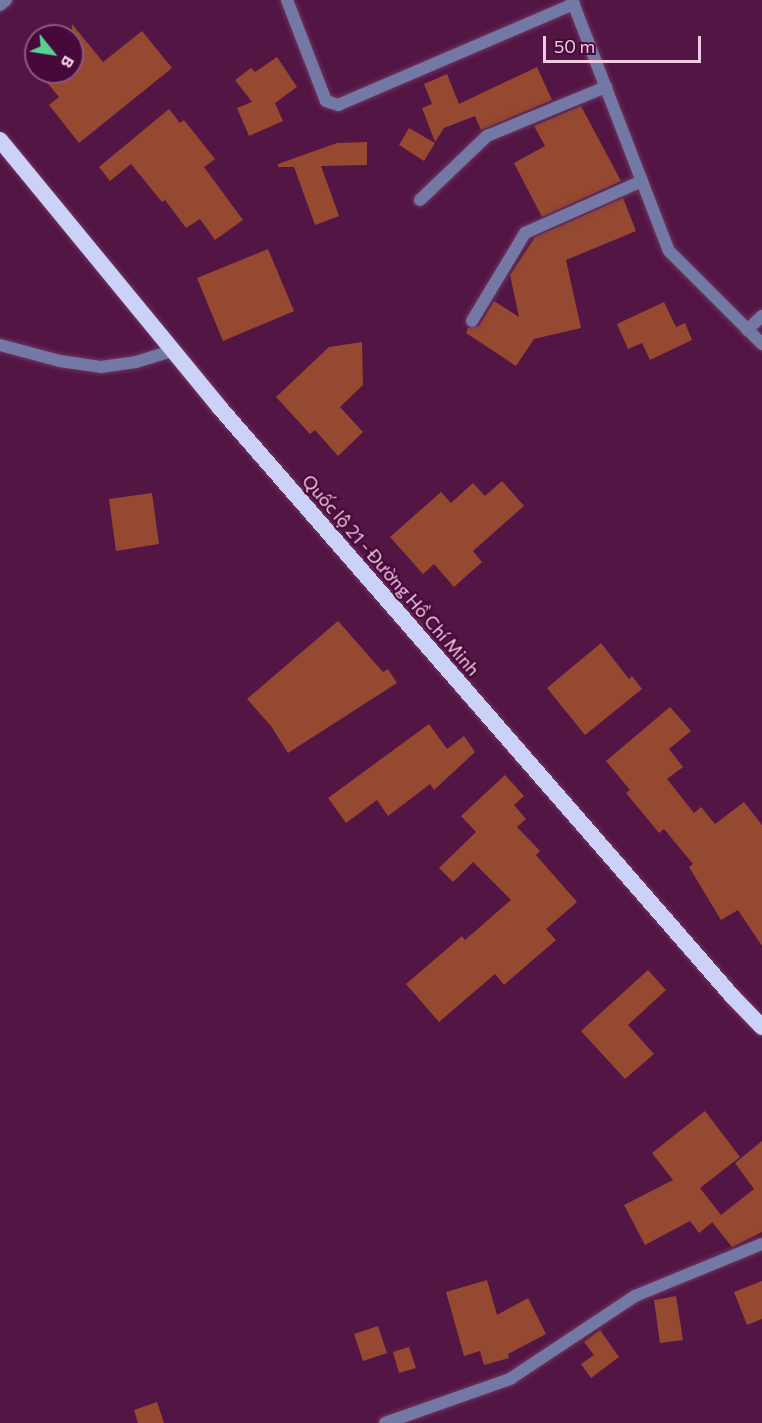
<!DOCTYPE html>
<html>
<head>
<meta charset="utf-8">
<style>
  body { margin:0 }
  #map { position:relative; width:762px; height:1423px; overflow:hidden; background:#531544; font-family:Commissioner,sans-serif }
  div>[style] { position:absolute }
  .building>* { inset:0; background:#954930 }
  .roads { filter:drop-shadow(0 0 2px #6f3661) drop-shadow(0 0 2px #6f3661) }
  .service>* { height:12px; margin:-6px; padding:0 6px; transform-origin:6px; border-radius:6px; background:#7378a5 }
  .minor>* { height:12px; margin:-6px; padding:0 6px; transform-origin:6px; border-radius:6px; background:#7378a5 }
  .trunk>* { height:16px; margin:-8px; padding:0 8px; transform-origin:8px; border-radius:8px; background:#ccd1f8 }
  span { translate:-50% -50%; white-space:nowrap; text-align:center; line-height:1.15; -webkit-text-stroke:4.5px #47083a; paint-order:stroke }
  .street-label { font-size:18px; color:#f0cae3 }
  .north { position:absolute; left:24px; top:24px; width:60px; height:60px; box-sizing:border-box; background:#47083a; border:2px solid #8b567e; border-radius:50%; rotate:120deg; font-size:16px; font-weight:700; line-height:24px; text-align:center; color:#f0cae3 }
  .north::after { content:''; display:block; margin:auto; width:21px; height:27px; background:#55d395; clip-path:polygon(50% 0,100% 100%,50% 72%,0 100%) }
  .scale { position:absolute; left:543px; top:36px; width:158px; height:27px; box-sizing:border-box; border:3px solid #f0cae3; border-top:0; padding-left:8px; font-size:18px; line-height:21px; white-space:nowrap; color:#f0cae3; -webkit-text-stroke:4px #47083a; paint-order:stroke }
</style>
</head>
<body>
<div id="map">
  <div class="building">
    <div style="clip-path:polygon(72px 24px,103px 62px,142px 31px,172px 68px,79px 143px,49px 105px,59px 97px,38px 72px,72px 72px)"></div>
    <div style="clip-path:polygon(277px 57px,297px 87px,275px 103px,283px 121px,249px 136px,237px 108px,252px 102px,235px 80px,251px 68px,255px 72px)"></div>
    <div style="clip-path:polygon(537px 67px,552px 100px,481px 130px,475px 116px,444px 128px,435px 142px,422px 108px,432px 104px,424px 84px,447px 74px,459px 104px)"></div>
    <div style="clip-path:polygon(581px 106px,621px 181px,542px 217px,514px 163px,545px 146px,534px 126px)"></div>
    <div style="clip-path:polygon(169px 109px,180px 123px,184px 120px,215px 159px,204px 167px,243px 220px,215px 240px,200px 219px,186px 228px,165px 200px,162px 202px,131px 164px,110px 181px,99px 167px)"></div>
    <div style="clip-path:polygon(409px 128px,435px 143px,424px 161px,399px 145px)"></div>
    <div style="clip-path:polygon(367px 142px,367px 165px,321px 166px,339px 216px,315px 225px,294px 167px,278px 167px,278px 164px,337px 143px)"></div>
    <div style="clip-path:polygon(623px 198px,636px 231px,566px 260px,581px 328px,534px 339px,516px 366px,466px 333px,468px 328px,479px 326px,494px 301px,519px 317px,510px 275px,535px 237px)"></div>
    <div style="clip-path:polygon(268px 249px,294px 311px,223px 341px,197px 278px)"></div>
    <div style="clip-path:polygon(664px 302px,676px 327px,685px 323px,692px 340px,650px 360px,642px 343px,628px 349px,617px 324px)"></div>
    <div style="clip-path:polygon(362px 342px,363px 385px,340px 407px,363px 432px,338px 456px,315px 430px,310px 434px,276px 397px,329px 347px)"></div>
    <div style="clip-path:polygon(502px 481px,524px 506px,473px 551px,482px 562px,454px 587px,434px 564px,423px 574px,390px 537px,441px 492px,451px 503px,473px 483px,485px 496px)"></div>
    <div style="clip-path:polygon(152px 493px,159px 544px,116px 551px,109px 499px)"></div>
    <div style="clip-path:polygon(338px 621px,383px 672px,388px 669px,397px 683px,288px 753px,271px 726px,247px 699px)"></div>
    <div style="clip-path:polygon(601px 643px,629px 679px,632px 676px,642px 689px,585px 735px,547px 688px)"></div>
    <div style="clip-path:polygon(670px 707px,691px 731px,669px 749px,683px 767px,667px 779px,694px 813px,701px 807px,715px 824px,744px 802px,762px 825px,762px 946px,738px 910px,721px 920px,689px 867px,693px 864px,664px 829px,659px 833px,626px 793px,630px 790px,606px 761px)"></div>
    <div style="clip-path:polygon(429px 724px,447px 749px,464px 736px,475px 752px,434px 790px,430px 784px,388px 816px,377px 800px,346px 823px,328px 798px)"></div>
    <div style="clip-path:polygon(505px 775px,524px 796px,514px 805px,526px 819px,517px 827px,540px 851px,536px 855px,577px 902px,546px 929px,556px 940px,504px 985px,495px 974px,439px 1022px,406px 984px,462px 936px,465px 940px,511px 900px,473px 862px,453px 882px,439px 868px,476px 832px,461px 816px)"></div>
    <div style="clip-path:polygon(648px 970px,666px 990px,628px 1025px,654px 1054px,625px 1079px,581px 1031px)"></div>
    <div style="clip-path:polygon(705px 1111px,740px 1157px,700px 1188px,721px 1215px,699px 1233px,690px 1221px,645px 1245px,624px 1205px,673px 1180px,652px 1153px)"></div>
    <div style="clip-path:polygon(762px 1141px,762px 1232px,732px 1247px,712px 1222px,754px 1189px,735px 1163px)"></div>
    <div style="clip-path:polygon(487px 1280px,497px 1315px,528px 1298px,546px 1334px,508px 1354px,509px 1358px,484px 1365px,480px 1351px,464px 1356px,446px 1292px)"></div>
    <div style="clip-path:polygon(762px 1281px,762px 1319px,747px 1325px,734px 1292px)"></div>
    <div style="clip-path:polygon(676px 1296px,683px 1340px,660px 1343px,654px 1300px)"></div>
    <div style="clip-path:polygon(378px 1326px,387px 1353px,363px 1361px,354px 1334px)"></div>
    <div style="clip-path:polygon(600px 1330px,619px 1357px,591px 1378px,581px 1364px,594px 1355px,584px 1342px)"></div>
    <div style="clip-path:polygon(409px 1347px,416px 1368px,399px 1373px,393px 1352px)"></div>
    <div style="clip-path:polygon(157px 1402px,164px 1423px,138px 1423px,134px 1410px)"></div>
  </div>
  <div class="roads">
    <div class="service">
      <div style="left:287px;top:0;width:108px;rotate:68.9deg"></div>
      <div style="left:326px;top:101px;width:13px;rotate:18deg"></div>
      <div style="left:338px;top:105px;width:257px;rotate:-23.2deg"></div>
      <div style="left:420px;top:200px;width:93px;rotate:-43.7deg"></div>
      <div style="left:487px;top:136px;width:129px;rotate:-22.4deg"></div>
      <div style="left:472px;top:321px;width:103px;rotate:-58.9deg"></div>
      <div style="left:525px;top:233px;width:128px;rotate:-24deg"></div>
    </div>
    <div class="minor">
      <div style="left:572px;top:0;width:269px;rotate:68.9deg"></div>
      <div style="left:669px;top:251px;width:132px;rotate:45deg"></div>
      <div style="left:0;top:5px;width:8px;rotate:-40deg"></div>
      <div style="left:747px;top:330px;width:21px;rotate:-43deg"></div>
      <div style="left:0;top:345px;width:62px;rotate:14.9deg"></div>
      <div style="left:60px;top:361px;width:41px;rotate:8.3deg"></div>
      <div style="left:101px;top:367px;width:35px;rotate:-8deg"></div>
      <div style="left:136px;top:362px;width:39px;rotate:-17deg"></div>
      <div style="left:385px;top:1423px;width:133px;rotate:-19.4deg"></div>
      <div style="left:510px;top:1379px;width:150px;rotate:-33.6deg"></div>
      <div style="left:635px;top:1296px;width:137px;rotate:-22.3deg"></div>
    </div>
    <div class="trunk">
      <div style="left:0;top:140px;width:347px;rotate:50.6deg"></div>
      <div style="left:220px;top:408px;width:780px;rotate:48.95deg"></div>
      <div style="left:732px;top:996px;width:43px;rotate:45.9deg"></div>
    </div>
  </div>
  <div class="street-label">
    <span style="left:391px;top:575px;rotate:49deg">Quốc lộ 21 - Đường Hồ Chí Minh</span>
  </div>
  <div class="north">B</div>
  <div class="scale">50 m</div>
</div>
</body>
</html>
